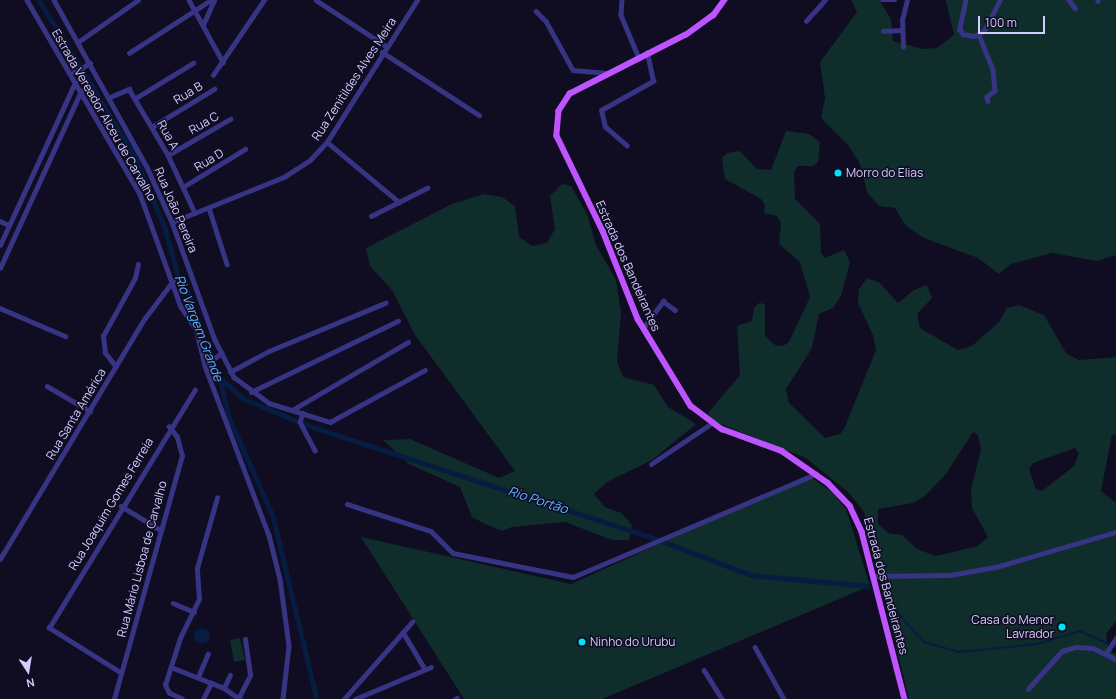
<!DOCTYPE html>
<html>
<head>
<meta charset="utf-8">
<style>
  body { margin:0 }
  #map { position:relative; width:1116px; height:699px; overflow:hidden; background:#100c22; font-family:Manrope,sans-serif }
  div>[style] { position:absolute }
  .green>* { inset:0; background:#0f2d2b }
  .water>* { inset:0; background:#061c41 }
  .round { border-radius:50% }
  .stream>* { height:1.5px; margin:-0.75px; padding:0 0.75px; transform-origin:0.75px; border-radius:0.75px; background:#061c41 }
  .canal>* { height:4.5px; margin:-2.25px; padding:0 2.25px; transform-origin:2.25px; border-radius:2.25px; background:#061c41 }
  .minor>* { height:4.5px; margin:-2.25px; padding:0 2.25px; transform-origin:2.25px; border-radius:2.25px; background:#373484 }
  .major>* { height:5.5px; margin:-2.75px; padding:0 2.75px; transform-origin:2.75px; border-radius:2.75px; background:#be54ff }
  .dots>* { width:11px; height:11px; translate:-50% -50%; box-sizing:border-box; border:2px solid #100c22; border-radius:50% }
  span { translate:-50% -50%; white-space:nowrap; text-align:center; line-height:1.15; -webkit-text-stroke:3px #100c22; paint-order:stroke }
  .street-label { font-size:12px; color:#d3cdff }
  .poi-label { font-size:12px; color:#d3cdff }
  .left { translate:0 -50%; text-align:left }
  .right { translate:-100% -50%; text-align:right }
  .water-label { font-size:13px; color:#5bb5ff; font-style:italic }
  .north { position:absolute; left:8px; top:651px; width:40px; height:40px; -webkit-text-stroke:3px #100c22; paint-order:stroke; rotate:168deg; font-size:11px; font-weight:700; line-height:16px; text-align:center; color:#d3cdff }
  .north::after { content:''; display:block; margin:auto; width:14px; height:18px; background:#d3cdff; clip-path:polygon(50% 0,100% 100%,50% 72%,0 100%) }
  .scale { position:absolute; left:978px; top:16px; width:67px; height:18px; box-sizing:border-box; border:2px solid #d3cdff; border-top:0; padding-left:5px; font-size:12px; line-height:14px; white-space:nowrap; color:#d3cdff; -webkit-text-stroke:3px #100c22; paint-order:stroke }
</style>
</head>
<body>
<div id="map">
  <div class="green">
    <div style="clip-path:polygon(851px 0,879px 0,891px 19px,893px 41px,923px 49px,937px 48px,954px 35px,946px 0,1116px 0,1116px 255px,1097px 261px,1052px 253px,1011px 264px,999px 274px,978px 258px,924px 238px,906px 226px,895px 208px,879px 206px,867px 192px,860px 164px,848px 145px,821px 118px,825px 98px,820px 62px,857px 12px)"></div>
    <div style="clip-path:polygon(evenodd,786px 131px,809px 134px,820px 142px,818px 162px,813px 166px,798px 166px,794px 171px,795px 199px,820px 224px,821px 253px,825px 258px,844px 250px,850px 262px,841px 296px,833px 308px,819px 314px,812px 348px,786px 389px,789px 403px,825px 438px,840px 434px,844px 429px,876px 350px,873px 335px,858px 303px,859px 289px,867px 278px,880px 283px,898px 303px,914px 290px,927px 285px,932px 298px,917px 314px,920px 328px,958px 350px,972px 346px,999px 322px,1007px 308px,1019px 305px,1044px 315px,1066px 353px,1079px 360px,1116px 357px,1116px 434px,1112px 435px,1101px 491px,1116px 503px,1116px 621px,1106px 634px,1108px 648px,1116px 655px,1116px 699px,909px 699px,864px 512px,849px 493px,806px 458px,711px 420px,708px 413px,740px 375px,737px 326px,752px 321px,754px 308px,759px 303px,765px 304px,765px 336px,775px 345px,783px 346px,789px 342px,810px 297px,800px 262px,779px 244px,781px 223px,777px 216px,764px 213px,765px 205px,761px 199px,725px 179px,722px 158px,727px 153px,740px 151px,757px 169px,771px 170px,786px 131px,973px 432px,978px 435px,981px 449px,971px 490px,972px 508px,988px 537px,978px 546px,936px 556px,917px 549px,902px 535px,888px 533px,878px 524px,878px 509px,913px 503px,925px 496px,946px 474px,973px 432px,786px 131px,1075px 448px,1079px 453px,1074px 466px,1042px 491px,1036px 489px,1029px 469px,1033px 463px,1075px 448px)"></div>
    <div style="clip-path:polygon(562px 184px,571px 186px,587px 214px,596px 245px,616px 280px,621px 313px,617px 362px,623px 377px,654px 385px,668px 407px,696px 424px,652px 460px,607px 482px,594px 494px,605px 507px,621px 513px,632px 525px,629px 540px,612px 540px,565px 522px,512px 527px,502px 531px,487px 525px,472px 517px,460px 487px,409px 464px,383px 440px,410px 439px,499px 478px,515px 471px,415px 335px,392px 290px,370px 266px,366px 248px,452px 204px,484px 194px,502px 197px,515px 206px,519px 237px,532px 246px,547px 243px,555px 229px,550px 196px)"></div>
    <div style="clip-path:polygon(809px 476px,832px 492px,846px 509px,870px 586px,602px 699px,464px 699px,361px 537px,571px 584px)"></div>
    <div style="clip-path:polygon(240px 638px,245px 660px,234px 662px,230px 640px)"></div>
  </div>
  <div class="water">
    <div class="round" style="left:194px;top:628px;width:16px;height:16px"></div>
  </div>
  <div class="stream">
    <div style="left:885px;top:591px;width:26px;rotate:59deg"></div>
    <div style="left:898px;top:613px;width:39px;rotate:48deg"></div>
    <div style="left:924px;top:642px;width:35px;rotate:16deg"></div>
    <div style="left:958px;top:652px;width:79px;rotate:-5.8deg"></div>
    <div style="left:1037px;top:644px;width:45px;rotate:-16.8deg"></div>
    <div style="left:1080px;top:631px;width:39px;rotate:24deg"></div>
  </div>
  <div class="canal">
    <div style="left:39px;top:0;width:183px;rotate:58.4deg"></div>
    <div style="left:135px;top:156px;width:78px;rotate:67.4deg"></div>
    <div style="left:165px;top:228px;width:53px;rotate:74.6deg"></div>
    <div style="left:179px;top:279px;width:17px;rotate:57deg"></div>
    <div style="left:188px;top:293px;width:58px;rotate:72.8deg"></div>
    <div style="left:205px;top:348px;width:34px;rotate:63deg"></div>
    <div style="left:220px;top:378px;width:40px;rotate:77deg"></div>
    <div style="left:229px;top:417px;width:108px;rotate:66deg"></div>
    <div style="left:273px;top:516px;width:188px;rotate:76.5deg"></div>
    <div style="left:220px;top:378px;width:32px;rotate:41deg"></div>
    <div style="left:244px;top:399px;width:74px;rotate:22.4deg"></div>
    <div style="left:312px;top:427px;width:356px;rotate:18deg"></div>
    <div style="left:651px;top:537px;width:107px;rotate:20.8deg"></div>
    <div style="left:751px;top:575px;width:117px;rotate:5.4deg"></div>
  </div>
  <div class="minor">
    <div style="left:27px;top:0;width:225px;rotate:59.8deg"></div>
    <div style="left:140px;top:194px;width:120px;rotate:70.1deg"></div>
    <div style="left:181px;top:307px;width:27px;rotate:56deg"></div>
    <div style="left:196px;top:329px;width:38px;rotate:76deg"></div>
    <div style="left:205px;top:366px;width:181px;rotate:69.3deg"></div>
    <div style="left:269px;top:535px;width:45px;rotate:76deg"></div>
    <div style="left:280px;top:579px;width:68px;rotate:82.3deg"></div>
    <div style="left:289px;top:646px;width:53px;rotate:96.5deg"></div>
    <div style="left:54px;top:0;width:191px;rotate:60.9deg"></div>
    <div style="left:147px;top:167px;width:60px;rotate:65.6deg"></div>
    <div style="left:172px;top:222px;width:126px;rotate:70deg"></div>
    <div style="left:215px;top:340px;width:42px;rotate:62.8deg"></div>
    <div style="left:234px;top:377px;width:44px;rotate:36.6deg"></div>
    <div style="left:269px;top:403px;width:64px;rotate:17.3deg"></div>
    <div style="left:330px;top:422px;width:108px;rotate:-28.7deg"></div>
    <div style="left:189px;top:0;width:71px;rotate:61.3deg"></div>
    <div style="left:316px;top:0;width:84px;rotate:33.3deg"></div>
    <div style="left:622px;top:0;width:15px;rotate:94deg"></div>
    <div style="left:621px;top:15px;width:47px;rotate:67.3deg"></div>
    <div style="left:882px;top:0;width:13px"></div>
    <div style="left:966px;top:0;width:30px;rotate:102deg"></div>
    <div style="left:960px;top:29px;width:6px;rotate:59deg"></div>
    <div style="left:963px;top:34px;width:11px;rotate:10deg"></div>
    <div style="left:974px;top:36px;width:11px;rotate:-27deg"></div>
    <div style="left:984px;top:31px;width:35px;rotate:-63deg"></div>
    <div style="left:1069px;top:0;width:10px;rotate:53deg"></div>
    <div style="left:1098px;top:0;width:1px;rotate:90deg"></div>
    <div style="left:536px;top:11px;width:14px;rotate:45deg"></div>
    <div style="left:546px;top:21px;width:56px;rotate:61.1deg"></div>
    <div style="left:573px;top:70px;width:34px;rotate:5deg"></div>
    <div style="left:806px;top:21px;width:28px;rotate:-48deg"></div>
    <div style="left:203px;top:25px;width:27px;rotate:-66deg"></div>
    <div style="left:883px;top:31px;width:19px;rotate:-3deg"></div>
    <div style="left:979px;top:35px;width:37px;rotate:68deg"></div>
    <div style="left:993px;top:69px;width:22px;rotate:85deg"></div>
    <div style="left:995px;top:91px;width:10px;rotate:143deg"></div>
    <div style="left:987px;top:97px;width:4px;rotate:76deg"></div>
    <div style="left:78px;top:42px;width:73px;rotate:-35deg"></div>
    <div style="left:903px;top:47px;width:27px;rotate:-92deg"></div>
    <div style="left:902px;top:20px;width:21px;rotate:-76deg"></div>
    <div style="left:382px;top:52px;width:116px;rotate:33deg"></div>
    <div style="left:129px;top:53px;width:98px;rotate:-32.9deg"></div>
    <div style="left:71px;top:74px;width:22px;rotate:-30deg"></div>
    <div style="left:213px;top:75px;width:91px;rotate:-55.8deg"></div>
    <div style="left:110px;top:97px;width:21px;rotate:-23deg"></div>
    <div style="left:129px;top:89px;width:77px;rotate:59.4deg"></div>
    <div style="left:168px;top:155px;width:64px;rotate:65deg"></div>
    <div style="left:136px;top:98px;width:67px;rotate:-31.6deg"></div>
    <div style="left:152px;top:127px;width:73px;rotate:-31.5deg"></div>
    <div style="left:327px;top:142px;width:94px;rotate:39.8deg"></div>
    <div style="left:627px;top:146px;width:29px;rotate:-139deg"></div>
    <div style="left:605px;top:127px;width:17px;rotate:-103deg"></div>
    <div style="left:601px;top:110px;width:60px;rotate:-29.1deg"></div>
    <div style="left:653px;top:81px;width:29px;rotate:-102deg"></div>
    <div style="left:168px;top:155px;width:72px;rotate:-30.1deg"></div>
    <div style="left:183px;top:187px;width:73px;rotate:-31.5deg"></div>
    <div style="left:209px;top:208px;width:59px;rotate:72.2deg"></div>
    <div style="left:371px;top:216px;width:63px;rotate:-26.6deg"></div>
    <div style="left:0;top:221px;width:10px;rotate:24deg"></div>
    <div style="left:172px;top:222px;width:121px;rotate:-21.9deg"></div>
    <div style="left:284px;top:177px;width:31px;rotate:-33deg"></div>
    <div style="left:310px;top:160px;width:25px;rotate:-47deg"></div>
    <div style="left:327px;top:142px;width:168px;rotate:-57.6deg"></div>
    <div style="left:0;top:245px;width:179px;rotate:-65.2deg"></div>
    <div style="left:0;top:268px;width:195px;rotate:-65.4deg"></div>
    <div style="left:0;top:308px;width:71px;rotate:23.3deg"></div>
    <div style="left:643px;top:328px;width:34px;rotate:-53deg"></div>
    <div style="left:663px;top:301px;width:15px;rotate:37deg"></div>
    <div style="left:205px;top:366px;width:21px;rotate:-39deg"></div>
    <div style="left:116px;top:367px;width:18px;rotate:-128deg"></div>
    <div style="left:105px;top:353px;width:17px;rotate:-97deg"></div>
    <div style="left:103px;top:336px;width:66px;rotate:-61.1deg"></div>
    <div style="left:135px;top:278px;width:14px;rotate:-78deg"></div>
    <div style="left:230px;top:372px;width:44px;rotate:-28.3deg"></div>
    <div style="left:269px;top:351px;width:126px;rotate:-22.5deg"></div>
    <div style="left:47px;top:386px;width:50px;rotate:30.2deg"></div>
    <div style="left:251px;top:392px;width:163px;rotate:-25.8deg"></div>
    <div style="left:294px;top:409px;width:132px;rotate:-30.4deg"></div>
    <div style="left:303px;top:413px;width:9px;rotate:108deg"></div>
    <div style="left:300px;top:422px;width:32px;rotate:62deg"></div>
    <div style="left:651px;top:464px;width:73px;rotate:-33.9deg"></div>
    <div style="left:347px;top:504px;width:88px;rotate:17.8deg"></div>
    <div style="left:431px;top:531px;width:31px;rotate:45deg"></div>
    <div style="left:453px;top:553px;width:122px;rotate:11.3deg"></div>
    <div style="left:573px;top:577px;width:264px;rotate:-23deg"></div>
    <div style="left:121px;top:506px;width:44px;rotate:31.2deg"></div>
    <div style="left:0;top:559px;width:281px;rotate:-59deg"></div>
    <div style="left:145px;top:318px;width:46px;rotate:-52.9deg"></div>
    <div style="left:873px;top:576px;width:77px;rotate:-0.7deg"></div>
    <div style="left:950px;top:575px;width:47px;rotate:-9.9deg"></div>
    <div style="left:996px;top:567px;width:125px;rotate:-16.3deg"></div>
    <div style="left:173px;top:603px;width:23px;rotate:23deg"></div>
    <div style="left:403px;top:632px;width:43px;rotate:59.3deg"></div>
    <div style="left:755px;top:647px;width:60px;rotate:60.9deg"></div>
    <div style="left:1106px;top:653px;width:18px;rotate:-56deg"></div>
    <div style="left:171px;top:667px;width:57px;rotate:21.6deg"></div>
    <div style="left:224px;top:688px;width:19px;rotate:35deg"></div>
    <div style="left:704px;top:670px;width:34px;rotate:58deg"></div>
    <div style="left:121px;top:673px;width:85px;rotate:-148deg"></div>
    <div style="left:49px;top:628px;width:279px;rotate:-58.5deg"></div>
    <div style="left:198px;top:677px;width:25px;rotate:-67deg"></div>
    <div style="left:224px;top:688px;width:14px;rotate:-65deg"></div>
    <div style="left:1028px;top:689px;width:51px;rotate:-48.2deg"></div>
    <div style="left:1062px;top:651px;width:15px;rotate:-16deg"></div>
    <div style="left:1076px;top:647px;width:17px;rotate:3deg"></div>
    <div style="left:1093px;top:648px;width:25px;rotate:26deg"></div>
    <div style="left:114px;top:699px;width:252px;rotate:-74.4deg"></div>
    <div style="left:182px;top:456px;width:20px;rotate:-105deg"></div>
    <div style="left:177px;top:437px;width:13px;rotate:-129deg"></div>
    <div style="left:182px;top:699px;width:14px;rotate:-155deg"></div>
    <div style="left:169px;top:693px;width:9px;rotate:-117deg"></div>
    <div style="left:165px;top:685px;width:49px;rotate:-72.3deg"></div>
    <div style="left:180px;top:638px;width:43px;rotate:-64deg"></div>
    <div style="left:199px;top:599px;width:31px;rotate:-94deg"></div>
    <div style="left:197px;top:568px;width:73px;rotate:-74.1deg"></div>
    <div style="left:203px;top:699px;width:18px;rotate:-63deg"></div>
    <div style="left:238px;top:699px;width:27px;rotate:-63deg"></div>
    <div style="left:250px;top:675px;width:36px;rotate:-98deg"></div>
    <div style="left:344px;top:699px;width:103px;rotate:-48.6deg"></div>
    <div style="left:355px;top:699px;width:82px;rotate:-22.8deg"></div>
    <div style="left:455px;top:699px;width:2px;rotate:-27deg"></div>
  </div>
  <div class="major">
    <div style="left:725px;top:0;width:19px;rotate:126deg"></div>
    <div style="left:714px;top:15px;width:34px;rotate:144deg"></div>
    <div style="left:686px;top:35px;width:130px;rotate:153deg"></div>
    <div style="left:570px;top:94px;width:20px;rotate:123deg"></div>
    <div style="left:559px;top:111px;width:25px;rotate:95deg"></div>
    <div style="left:557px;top:136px;width:106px;rotate:64.2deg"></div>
    <div style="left:603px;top:231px;width:95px;rotate:68.3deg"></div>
    <div style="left:638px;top:319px;width:102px;rotate:58.7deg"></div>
    <div style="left:691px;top:406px;width:39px;rotate:37deg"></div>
    <div style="left:722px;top:429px;width:64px;rotate:20.1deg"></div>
    <div style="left:782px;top:451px;width:56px;rotate:34.8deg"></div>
    <div style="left:828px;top:483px;width:32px;rotate:46deg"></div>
    <div style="left:850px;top:506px;width:29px;rotate:65deg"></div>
    <div style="left:862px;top:532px;width:172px;rotate:75.6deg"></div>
  </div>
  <div class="dots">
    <div style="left:838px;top:173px;background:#00e2f8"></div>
    <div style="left:1062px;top:627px;background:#00e2f8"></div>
    <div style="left:582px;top:642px;background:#00e2f8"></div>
  </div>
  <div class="street-label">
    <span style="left:354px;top:79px;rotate:-57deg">Rua Zenitildes Alves Meira</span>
    <span style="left:188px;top:93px;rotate:-31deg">Rua B</span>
    <span style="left:104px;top:115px;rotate:60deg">Estrada Vereador Alceu de Carvalho</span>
    <span style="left:204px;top:123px;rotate:-30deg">Rua C</span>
    <span style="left:168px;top:135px;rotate:61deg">Rua A</span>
    <span style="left:209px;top:160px;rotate:-31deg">Rua D</span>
    <span style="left:176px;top:210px;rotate:67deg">Rua João Pereira</span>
    <span style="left:628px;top:266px;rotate:66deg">Estrada dos Bandeirantes</span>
    <span style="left:76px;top:414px;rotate:-59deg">Rua Santa América</span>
    <span style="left:111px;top:504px;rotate:-59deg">Rua Joaquim Gomes Ferreia</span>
    <span style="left:142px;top:559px;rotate:-75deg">Rua Mário Lisboa de Carvalho</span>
    <span style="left:886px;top:586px;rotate:75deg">Estrada dos Bandeirantes</span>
  </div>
  <div class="poi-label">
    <span class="left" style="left:846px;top:173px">Morro do Elias</span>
    <span class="right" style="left:1054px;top:627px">Casa do Menor<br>Lavrador</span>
    <span class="left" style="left:590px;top:642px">Ninho do Urubu</span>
  </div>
  <div class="water-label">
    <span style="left:199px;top:328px;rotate:69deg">Rio Vargem Grande</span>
    <span style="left:538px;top:500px;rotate:18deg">Rio Portão</span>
  </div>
  <div class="north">N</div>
  <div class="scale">100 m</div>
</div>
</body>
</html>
